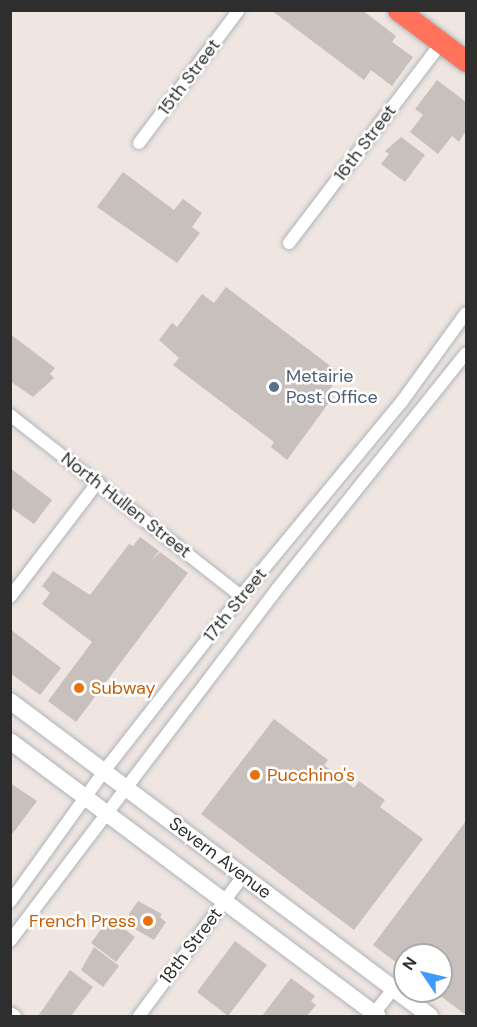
<!DOCTYPE html>
<html>
<head>
<meta charset="utf-8">
<style>
  body { margin:0 }
  #map { position:relative; width:477px; height:1027px; overflow:hidden; background:#efe5e1; font-family:"DM Sans",sans-serif }
  div>[style] { position:absolute }
  .building>* { inset:0; background:#c8c0bc }
  .roads { filter:drop-shadow(0 0 2px #aeb4ba) drop-shadow(0 0 2px #aeb4ba) }
  .street>* { height:12px; margin:-6px; padding:0 6px; transform-origin:6px; border-radius:6px; background:#fff }
  .secondary>* { height:16px; margin:-8px; padding:0 8px; transform-origin:8px; border-radius:8px; background:#fff }
  .highway>* { height:21px; margin:-10.5px; padding:0 10.5px; transform-origin:10.5px; border-radius:10.5px; background:#ff725c }
  .dots>* { width:16px; height:16px; translate:-50% -50%; box-sizing:border-box; border:3px solid #fff; border-radius:50% }
  span { translate:-50% -50%; white-space:nowrap; text-align:center; line-height:1.15; -webkit-text-stroke:5px #fff; paint-order:stroke }
  .street-label { font-size:18px; color:#2e2e2e }
  .service-label { font-size:18px; color:#4e5e75 }
  .left { translate:0 -50%; text-align:left }
  .food-label { font-size:18px; color:#c56008 }
  .right { translate:-100% -50%; text-align:right }
  .frame { position:absolute; inset:0; border:12px solid #2e2e2e; pointer-events:none }
  .north { position:absolute; left:393px; top:943px; width:60px; height:60px; box-sizing:border-box; background:#fff; border:2px solid #ababab; border-radius:50%; rotate:305deg; font-size:16px; font-weight:700; line-height:24px; text-align:center; color:#2e2e2e }
  .north::after { content:''; display:block; margin:auto; width:21px; height:27px; background:#419bfc; clip-path:polygon(50% 0,100% 100%,50% 72%,0 100%) }
</style>
</head>
<body>
<div id="map">
  <div class="building">
    <div style="clip-path:polygon(271px 10px,362px 10px,396px 36px,392px 42px,413px 57px,392px 86px,371px 70px,364px 80px)"></div>
    <div style="clip-path:polygon(437px 80px,466px 102px,466px 131px,459px 142px,452px 136px,438px 154px,410px 132px,423px 115px,415px 109px)"></div>
    <div style="clip-path:polygon(401px 137px,425px 155px,405px 182px,381px 164px,389px 154px,385px 151px)"></div>
    <div style="clip-path:polygon(123px 172px,174px 210px,183px 199px,202px 213px,192px 227px,200px 233px,177px 263px,97px 207px)"></div>
    <div style="clip-path:polygon(226px 287px,341px 374px,327px 393px,333px 397px,287px 460px,271px 447px,274px 442px,173px 365px,179px 358px,159px 340px,172px 323px,177px 327px,202px 294px,214px 303px)"></div>
    <div style="clip-path:polygon(10px 334px,55px 368px,50px 374px,54px 378px,33px 397px,10px 381px)"></div>
    <div style="clip-path:polygon(10px 468px,52px 500px,34px 524px,10px 507px)"></div>
    <div style="clip-path:polygon(140px 537px,159px 551px,151px 561px,160px 552px,188px 573px,76px 722px,48px 701px,92px 642px,42px 604px,50px 593px,42px 586px,53px 571px,90px 595px,129px 544px,133px 546px)"></div>
    <div style="clip-path:polygon(10px 629px,61px 668px,40px 695px,10px 673px)"></div>
    <div style="clip-path:polygon(274px 719px,328px 760px,324px 765px,354px 788px,359px 781px,385px 800px,380px 807px,423px 839px,354px 930px,201px 814px)"></div>
    <div style="clip-path:polygon(10px 783px,37px 801px,10px 837px)"></div>
    <div style="clip-path:polygon(466px 821px,466px 1015px,434px 991px,441px 991px,441px 955px,405px 955px,405px 969px,373px 945px)"></div>
    <div style="clip-path:polygon(138px 901px,162px 914px,160px 917px,166px 922px,154px 940px,130px 926px,129px 914px)"></div>
    <div style="clip-path:polygon(109px 918px,135px 937px,116px 962px,91px 943px)"></div>
    <div style="clip-path:polygon(235px 941px,267px 965px,228px 1016px,197px 992px)"></div>
    <div style="clip-path:polygon(94px 947px,119px 966px,103px 987px,81px 970px)"></div>
    <div style="clip-path:polygon(70px 970px,93px 987px,71px 1016px,38px 1016px)"></div>
    <div style="clip-path:polygon(291px 978px,315px 996px,311px 1001px,316px 1005px,307px 1016px,262px 1016px)"></div>
  </div>
  <div class="roads">
    <div class="street">
      <div style="left:139px;top:143px;width:166px;rotate:-53.1deg"></div>
      <div style="left:289px;top:243px;width:253px;rotate:-52.7deg"></div>
      <div style="left:10px;top:415px;width:293px;rotate:38.1deg"></div>
      <div style="left:10px;top:597px;width:145px;rotate:-52.6deg"></div>
      <div style="left:10px;top:902px;width:161px;rotate:-54.3deg"></div>
      <div style="left:104px;top:771px;width:222px;rotate:-51.9deg"></div>
      <div style="left:241px;top:596px;width:254px;rotate:-50.4deg"></div>
      <div style="left:403px;top:400px;width:107px;rotate:-54.1deg"></div>
      <div style="left:10px;top:941px;width:442px;rotate:-52.8deg"></div>
      <div style="left:277px;top:589px;width:302px;rotate:-51.3deg"></div>
      <div style="left:10px;top:1013px;width:6px;rotate:31deg"></div>
      <div style="left:139px;top:1016px;width:174px;rotate:-53.4deg"></div>
      <div style="left:372px;top:1016px;width:34px;rotate:-52deg"></div>
    </div>
    <div class="secondary">
      <div style="left:10px;top:701px;width:525px;rotate:36.87deg"></div>
      <div style="left:10px;top:741px;width:459px;rotate:36.8deg"></div>
    </div>
    <div class="highway">
      <div style="left:398px;top:10px;width:85px;rotate:36.9deg"></div>
    </div>
  </div>
  <div class="dots">
    <div style="left:274px;top:387px;background:#5c6f8a"></div>
    <div style="left:79px;top:688px;background:#e8710a"></div>
    <div style="left:255px;top:775px;background:#e8710a"></div>
    <div style="left:148px;top:921px;background:#e8710a"></div>
  </div>
  <div class="street-label">
    <span style="left:189px;top:77px;rotate:-53deg">15th Street</span>
    <span style="left:365px;top:143px;rotate:-53deg">16th Street</span>
    <span style="left:126px;top:505px;rotate:38deg">North Hullen Street</span>
    <span style="left:235px;top:605px;rotate:-51deg">17th Street</span>
    <span style="left:220px;top:858px;rotate:37deg">Severn Avenue</span>
    <span style="left:191px;top:946px;rotate:-53deg">18th Street</span>
  </div>
  <div class="service-label">
    <span class="left" style="left:286px;top:387px">Metairie<br>Post Office</span>
  </div>
  <div class="food-label">
    <span class="left" style="left:91px;top:688px">Subway</span>
    <span class="left" style="left:267px;top:775px">Pucchino's</span>
    <span class="right" style="left:136px;top:921px">French Press</span>
  </div>
  <div class="frame"></div>
  <div class="north">N</div>
</div>
</body>
</html>
